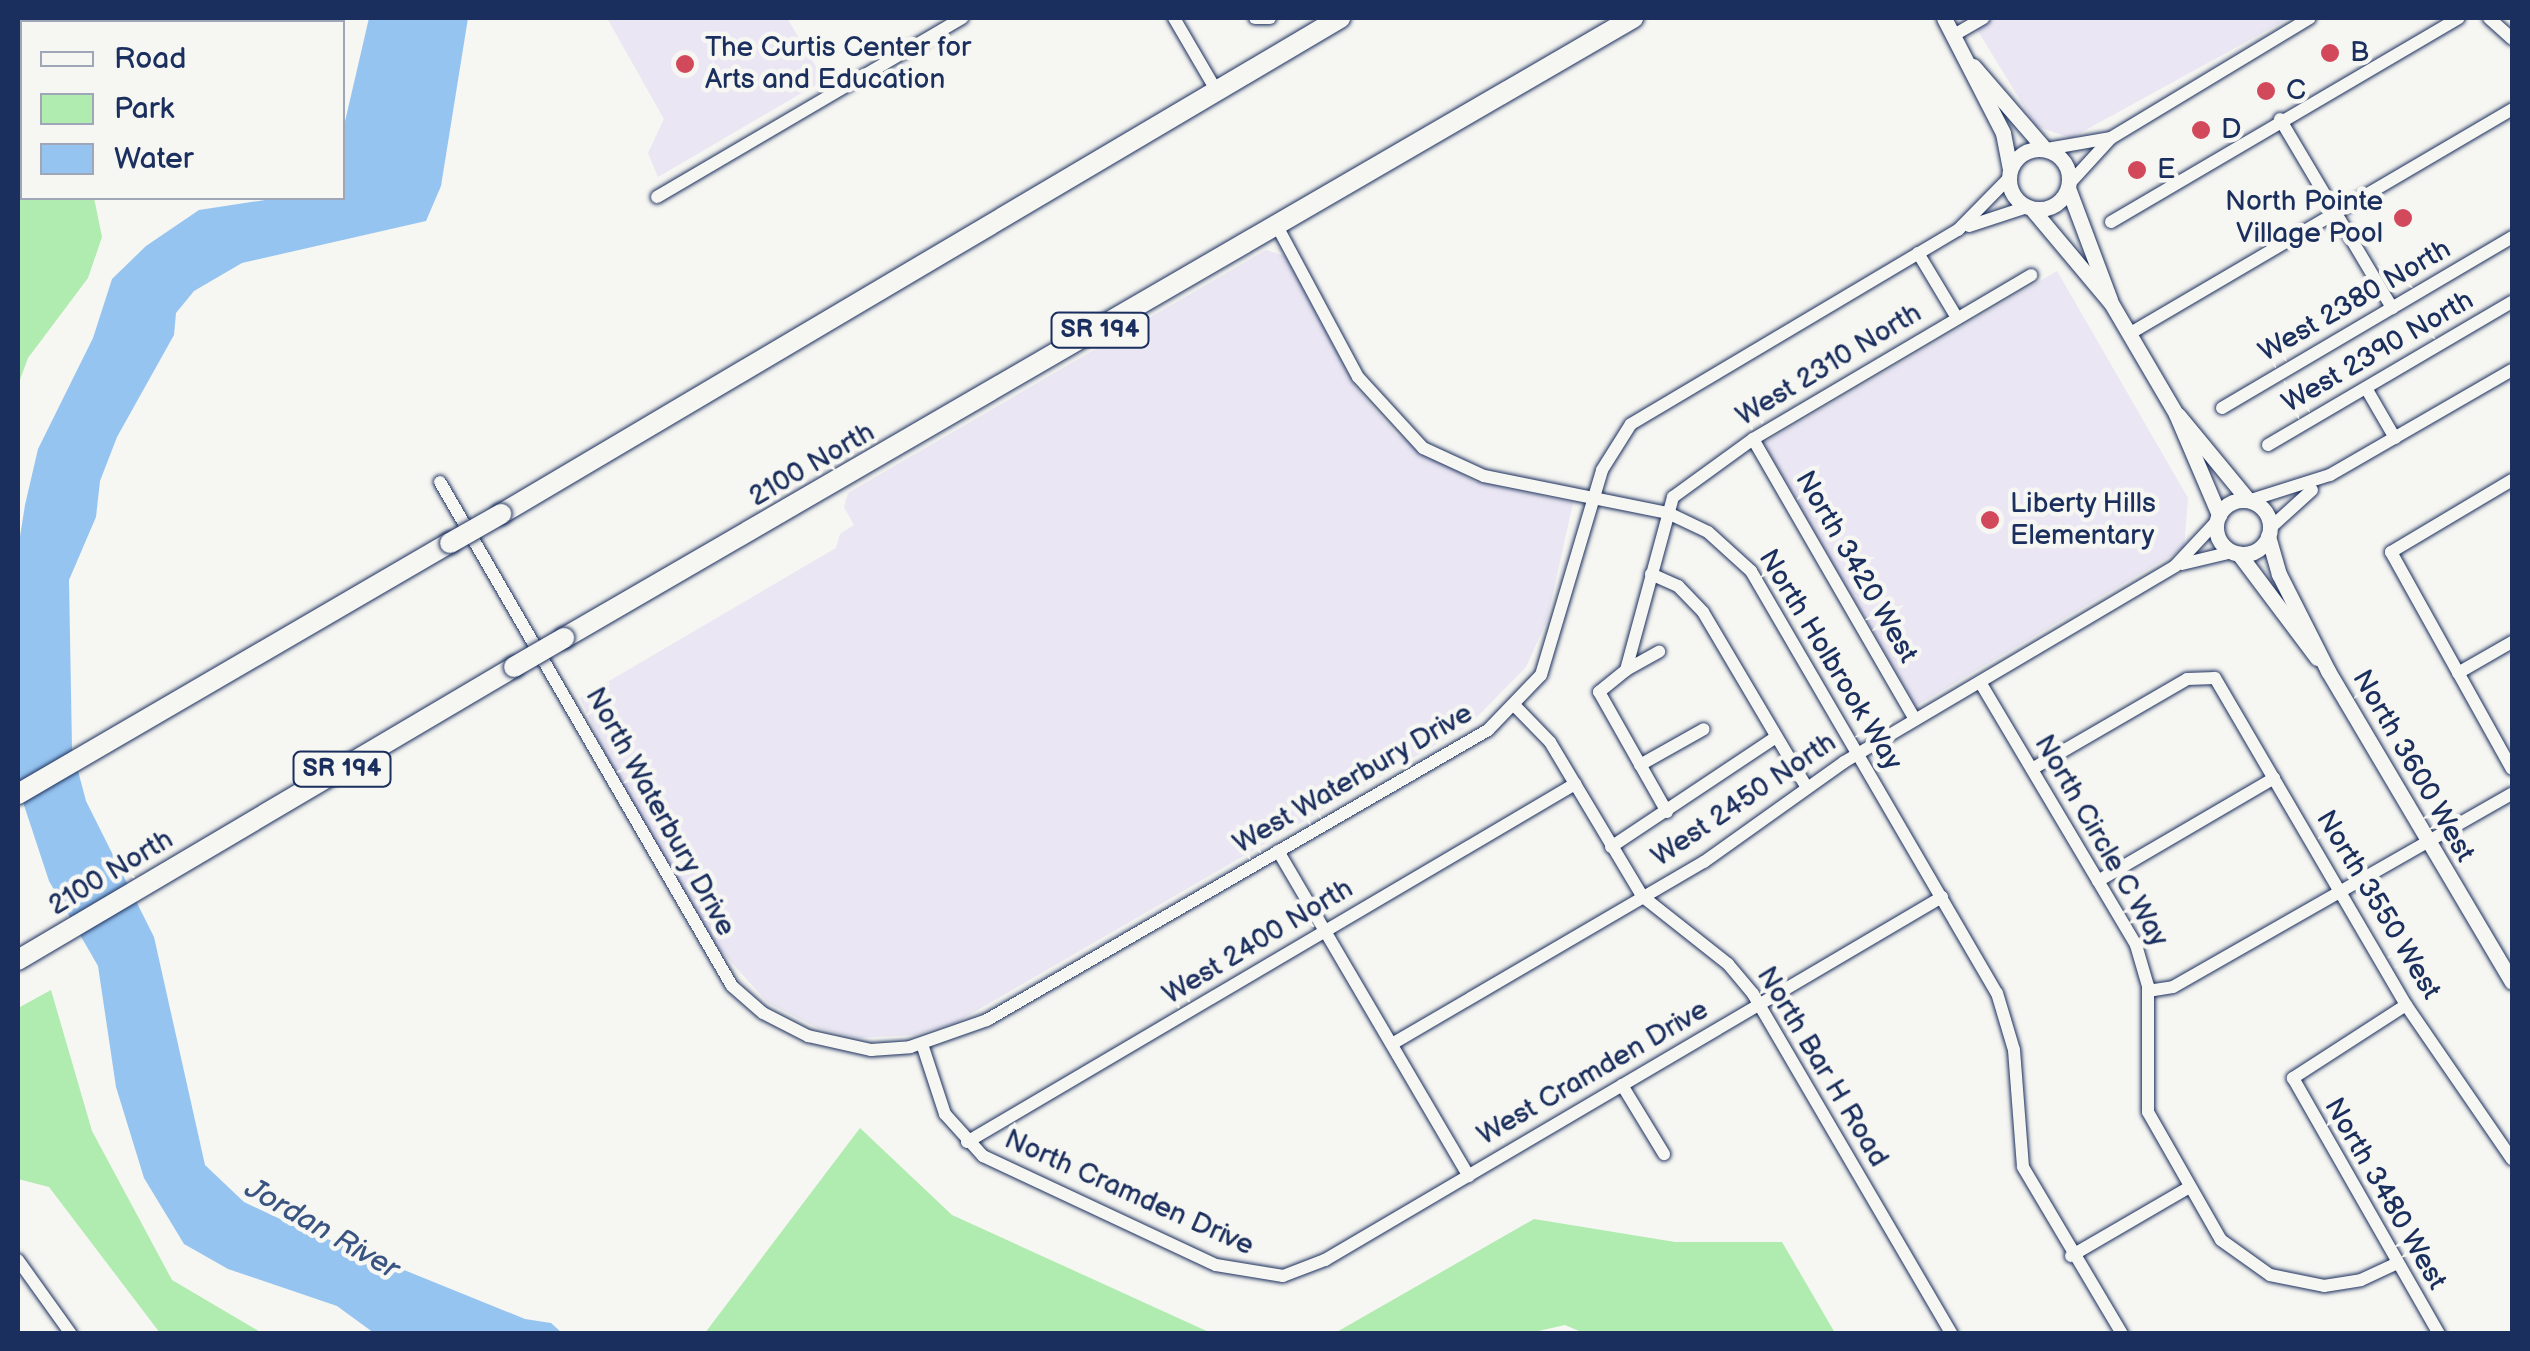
<!DOCTYPE html>
<html>
<head>
<meta charset="utf-8">
<style>
  body { margin:0 }
  #map { position:relative; width:2530px; height:1351px; overflow:hidden; background:#f6f6f2; font-family:"Balsamiq Sans",sans-serif }
  div>[style] { position:absolute }
  .built>* { inset:0; background:#eae6f3 }
  .green>* { inset:0; background:#b0ebb0 }
  .water>* { inset:0; background:#96c4f0 }
  .roads { filter:drop-shadow(0 0 2px #1b2f5e) drop-shadow(0 0 2px #1b2f5e) }
  .minor>* { height:12px; margin:-6px; padding:0 6px; transform-origin:6px; border-radius:6px; background:#f6f6f2 }
  .tertiary>* { height:15px; margin:-7.5px; padding:0 7.5px; transform-origin:7.5px; border-radius:7.5px; background:#f6f6f2 }
  .tertiary>.ring { margin:-7.5px; padding:0; box-sizing:content-box; background:none; border:15px solid #f6f6f2; border-radius:50% }
  .trunk>* { height:20px; margin:-10px; padding:0 10px; transform-origin:10px; border-radius:10px; background:#f6f6f2 }
  .bridges { filter:drop-shadow(0 0 2px #1b2f5e) drop-shadow(0 0 2px #1b2f5e) }
  .trunk-bridge>* { height:20px; margin:-10px; padding:0 10px; transform-origin:10px; border-radius:10px; background:#f6f6f2 }
  .dots>* { width:28px; height:28px; translate:-50% -50%; box-sizing:border-box; border:5px solid #f6f6f2; border-radius:50% }
  span { translate:-50% -50%; white-space:nowrap; text-align:center; line-height:1.15; -webkit-text-stroke:9px #f6f6f2; paint-order:stroke }
  .shield-label span { padding:2px 8px; background:#f6f6f2; border:2px solid; border-radius:8px; -webkit-text-stroke-width:0 }
  .shield-label { font-size:25px; color:#1b2f5e; font-weight:700 }
  .poi-label { font-size:28px; color:#1b2f5e }
  .left { translate:0 -50%; text-align:left }
  .right { translate:-100% -50%; text-align:right }
  .street-label { font-size:28px; color:#1b2f5e }
  .water-label { font-size:30px; color:#3a5482; font-style:italic }
  .frame { position:absolute; inset:0; border:20px solid #1b2f5e; pointer-events:none }
  .legend { position:absolute; left:20px; top:20px; width:325px; height:180px; box-sizing:border-box; background:#f6f6f2; border:2px solid #9ea6b7; margin:0; padding:12px 18px; list-style:none; font-size:30px; color:#1b2f5e }
  .legend li { display:flex; align-items:center; gap:20px; height:50px }
  .legend b { width:50px; border:2px solid #9ea6b7 }
</style>
</head>
<body>
<div id="map">
  <div class="built">
    <div style="clip-path:polygon(607px 18px,787px 18px,824px 80px,658px 177px,648px 153px,664px 119px)"></div>
    <div style="clip-path:polygon(1970px 18px,2290px 18px,2071px 138px,2036px 126px)"></div>
    <div style="clip-path:polygon(1266px 250px,1285px 256px,1356px 388px,1397px 435px,1473px 481px,1573px 503px,1547px 620px,1526px 667px,1468px 726px,957px 1022px,914px 1035px,859px 1038px,818px 1028px,768px 1003px,715px 944px,611px 767px,580px 698px,836px 548px,840px 534px,854px 525px,844px 507px,848px 493px)"></div>
    <div style="clip-path:polygon(2057px 271px,2188px 498px,2184px 548px,1916px 706px,1764px 443px)"></div>
  </div>
  <div class="green">
    <div style="clip-path:polygon(18px 18px,59px 22px,22px 22px,22px 198px,94px 198px,102px 237px,88px 278px,28px 358px,18px 385px)"></div>
    <div style="clip-path:polygon(51px 990px,92px 1131px,172px 1280px,262px 1333px,160px 1333px,49px 1187px,18px 1179px,18px 1008px)"></div>
    <div style="clip-path:polygon(860px 1128px,952px 1215px,1211px 1333px,705px 1333px)"></div>
    <div style="clip-path:polygon(1534px 1219px,1675px 1242px,1782px 1242px,1835px 1333px,1586px 1334px,1565px 1325px,1525px 1334px,1335px 1333px)"></div>
  </div>
  <div class="water">
    <div style="clip-path:polygon(369px 18px,468px 18px,441px 186px,426px 221px,242px 263px,194px 291px,176px 313px,174px 335px,117px 437px,100px 481px,96px 517px,69px 580px,72px 748px,86px 801px,154px 937px,205px 1165px,244px 1202px,293px 1225px,525px 1319px,551px 1323px,562px 1333px,374px 1333px,337px 1306px,228px 1269px,184px 1244px,144px 1178px,116px 1087px,98px 966px,49px 881px,18px 787px,18px 549px,25px 505px,38px 449px,93px 338px,112px 279px,146px 246px,199px 210px,278px 198px,342px 198px,343px 130px)"></div>
  </div>
  <div class="roads">
    <div class="minor">
      <div style="left:1174px;top:18px;width:83px;rotate:59.7deg"></div>
      <div style="left:1255px;top:18px;width:15px"></div>
      <div style="left:2489px;top:18px;width:31px;rotate:42deg"></div>
      <div style="left:1954px;top:35px;width:34px;rotate:-30deg"></div>
      <div style="left:2280px;top:119px;width:220px;rotate:59.3deg"></div>
      <div style="left:2047px;top:149px;width:65px;rotate:-9.8deg"></div>
      <div style="left:2111px;top:138px;width:232px;rotate:-31.1deg"></div>
      <div style="left:2069px;top:184px;width:62px;rotate:-47.6deg"></div>
      <div style="left:657px;top:197px;width:354px;rotate:-30.4deg"></div>
      <div style="left:2111px;top:222px;width:403px;rotate:-30.4deg"></div>
      <div style="left:1277px;top:226px;width:171px;rotate:61.8deg"></div>
      <div style="left:1358px;top:377px;width:96px;rotate:47.5deg"></div>
      <div style="left:1423px;top:448px;width:67px;rotate:24.7deg"></div>
      <div style="left:1484px;top:476px;width:188px;rotate:11.4deg"></div>
      <div style="left:1668px;top:513px;width:44px;rotate:25.4deg"></div>
      <div style="left:1708px;top:532px;width:58px;rotate:42.2deg"></div>
      <div style="left:1751px;top:571px;width:488px;rotate:59.8deg"></div>
      <div style="left:1997px;top:993px;width:59px;rotate:73.4deg"></div>
      <div style="left:2014px;top:1050px;width:117px;rotate:85.6deg"></div>
      <div style="left:2023px;top:1167px;width:194px;rotate:59.3deg"></div>
      <div style="left:1969px;top:226px;width:61px;rotate:-18.1deg"></div>
      <div style="left:1918px;top:253px;width:76px;rotate:59deg"></div>
      <div style="left:2129px;top:334px;width:444px;rotate:-30.4deg"></div>
      <div style="left:2366px;top:388px;width:58px;rotate:59.9deg"></div>
      <div style="left:2222px;top:408px;width:337px;rotate:-30.5deg"></div>
      <div style="left:1753px;top:439px;width:324px;rotate:60deg"></div>
      <div style="left:2268px;top:445px;width:283px;rotate:-30.4deg"></div>
      <div style="left:2512px;top:480px;width:141px;rotate:149.2deg"></div>
      <div style="left:2391px;top:552px;width:248px;rotate:60.9deg"></div>
      <div style="left:440px;top:482px;width:582px;rotate:59.91deg"></div>
      <div style="left:732px;top:986px;width:41px;rotate:41.1deg"></div>
      <div style="left:763px;top:1013px;width:51px;rotate:27.1deg"></div>
      <div style="left:808px;top:1036px;width:65px;rotate:12.5deg"></div>
      <div style="left:871px;top:1050px;width:39px;rotate:-4deg"></div>
      <div style="left:910px;top:1047px;width:82px;rotate:-19.3deg"></div>
      <div style="left:987px;top:1020px;width:579px;rotate:-30.06deg"></div>
      <div style="left:1488px;top:730px;width:76px;rotate:-46.1deg"></div>
      <div style="left:1541px;top:675px;width:214px;rotate:-73.4deg"></div>
      <div style="left:1602px;top:470px;width:54px;rotate:-57.8deg"></div>
      <div style="left:1631px;top:424px;width:380px;rotate:-30.7deg"></div>
      <div style="left:1958px;top:230px;width:73px;rotate:-45.6deg"></div>
      <div style="left:2251px;top:500px;width:83px;rotate:-17.6deg"></div>
      <div style="left:2330px;top:475px;width:210px;rotate:-30deg"></div>
      <div style="left:2269px;top:529px;width:58px;rotate:-42.2deg"></div>
      <div style="left:2182px;top:564px;width:51px;rotate:-13.5deg"></div>
      <div style="left:1651px;top:574px;width:30px;rotate:24deg"></div>
      <div style="left:1678px;top:586px;width:36px;rotate:46deg"></div>
      <div style="left:1703px;top:612px;width:204px;rotate:59.4deg"></div>
      <div style="left:1626px;top:670px;width:38px;rotate:-29deg"></div>
      <div style="left:2458px;top:673px;width:62px;rotate:-29.9deg"></div>
      <div style="left:1980px;top:682px;width:306px;rotate:59.3deg"></div>
      <div style="left:2136px;top:945px;width:43px;rotate:73.7deg"></div>
      <div style="left:2148px;top:986px;width:126px;rotate:90deg"></div>
      <div style="left:2148px;top:1112px;width:147px;rotate:60.3deg"></div>
      <div style="left:2221px;top:1240px;width:60px;rotate:35.5deg"></div>
      <div style="left:2270px;top:1275px;width:55px;rotate:11.5deg"></div>
      <div style="left:2324px;top:1286px;width:37px;rotate:-9deg"></div>
      <div style="left:2361px;top:1280px;width:40px;rotate:-25deg"></div>
      <div style="left:1516px;top:707px;width:49px;rotate:45.8deg"></div>
      <div style="left:1550px;top:742px;width:179px;rotate:59.1deg"></div>
      <div style="left:1642px;top:896px;width:110px;rotate:38.3deg"></div>
      <div style="left:1728px;top:964px;width:39px;rotate:50deg"></div>
      <div style="left:1753px;top:994px;width:394px;rotate:59.7deg"></div>
      <div style="left:1640px;top:765px;width:73px;rotate:-29.4deg"></div>
      <div style="left:2032px;top:769px;width:179px;rotate:-30.1deg"></div>
      <div style="left:2187px;top:679px;width:28px;rotate:-2deg"></div>
      <div style="left:2215px;top:678px;width:379px;rotate:59.7deg"></div>
      <div style="left:2406px;top:1005px;width:187px;rotate:55.5deg"></div>
      <div style="left:1667px;top:812px;width:138px;rotate:-119.5deg"></div>
      <div style="left:1599px;top:692px;width:35px;rotate:-39deg"></div>
      <div style="left:1626px;top:670px;width:179px;rotate:-74.8deg"></div>
      <div style="left:1673px;top:497px;width:99px;rotate:-35.9deg"></div>
      <div style="left:1753px;top:439px;width:323px;rotate:-30.5deg"></div>
      <div style="left:1611px;top:847px;width:198px;rotate:-33.7deg"></div>
      <div style="left:1278px;top:851px;width:377px;rotate:59.6deg"></div>
      <div style="left:2098px;top:881px;width:204px;rotate:-30.3deg"></div>
      <div style="left:2148px;top:991px;width:25px;rotate:-9deg"></div>
      <div style="left:2173px;top:987px;width:390px;rotate:-29.7deg"></div>
      <div style="left:2406px;top:1005px;width:135px;rotate:147.1deg"></div>
      <div style="left:2293px;top:1078px;width:295px;rotate:60.3deg"></div>
      <div style="left:922px;top:1044px;width:74px;rotate:71.8deg"></div>
      <div style="left:945px;top:1114px;width:57px;rotate:47.9deg"></div>
      <div style="left:983px;top:1156px;width:257px;rotate:25.1deg"></div>
      <div style="left:1216px;top:1265px;width:68px;rotate:9.3deg"></div>
      <div style="left:1283px;top:1276px;width:45px;rotate:-20.9deg"></div>
      <div style="left:1325px;top:1260px;width:716px;rotate:-30.47deg"></div>
      <div style="left:1392px;top:1044px;width:361px;rotate:-30.3deg"></div>
      <div style="left:1704px;top:862px;width:172px;rotate:-35.5deg"></div>
      <div style="left:1844px;top:762px;width:385px;rotate:-30.6deg"></div>
      <div style="left:2175px;top:566px;width:60px;rotate:-47deg"></div>
      <div style="left:1622px;top:1085px;width:81px;rotate:58.7deg"></div>
      <div style="left:967px;top:1142px;width:706px;rotate:-30.49deg"></div>
      <div style="left:2071px;top:1256px;width:135px;rotate:-30.2deg"></div>
      <div style="left:18px;top:1260px;width:91px;rotate:54.4deg"></div>
    </div>
    <div class="tertiary">
      <div style="left:1944px;top:18px;width:129px;rotate:62.8deg"></div>
      <div style="left:2003px;top:133px;width:37px;rotate:79deg"></div>
      <div style="left:1973px;top:66px;width:110px;rotate:49.1deg"></div>
      <div class="ring" style="left:2009px;top:149px;width:45px;height:45px"></div>
      <div style="left:2068px;top:188px;width:120px;rotate:69.4deg"></div>
      <div style="left:2032px;top:209px;width:123px;rotate:50deg"></div>
      <div style="left:2111px;top:303px;width:129px;rotate:59.6deg"></div>
      <div style="left:2176px;top:414px;width:110px;rotate:66.9deg"></div>
      <div style="left:2178px;top:415px;width:110px;rotate:50.5deg"></div>
      <div class="ring" style="left:2216px;top:500px;width:39px;height:39px"></div>
      <div style="left:2268px;top:536px;width:40px;rotate:74deg"></div>
      <div style="left:2279px;top:574px;width:109px;rotate:63.2deg"></div>
      <div style="left:2328px;top:671px;width:361px;rotate:59.4deg"></div>
      <div style="left:2239px;top:554px;width:130px;rotate:53.1deg"></div>
    </div>
    <div class="trunk">
      <div style="left:501px;top:514px;width:975px;rotate:-30.59deg"></div>
      <div style="left:564px;top:638px;width:1236px;rotate:-30.11deg"></div>
      <div style="left:18px;top:794px;width:500px;rotate:-30.2deg"></div>
      <div style="left:18px;top:960px;width:576px;rotate:-30.57deg"></div>
    </div>
  </div>
  <div class="bridges">
    <div class="trunk-bridge">
      <div style="left:450px;top:543px;width:59px;rotate:-29.6deg"></div>
      <div style="left:514px;top:667px;width:58px;rotate:-30.1deg"></div>
    </div>
  </div>
  <div class="dots">
    <div style="left:2330px;top:53px;background:#d1495b"></div>
    <div style="left:685px;top:64px;background:#d1495b"></div>
    <div style="left:2266px;top:91px;background:#d1495b"></div>
    <div style="left:2201px;top:130px;background:#d1495b"></div>
    <div style="left:2137px;top:170px;background:#d1495b"></div>
    <div style="left:2403px;top:218px;background:#d1495b"></div>
    <div style="left:1990px;top:520px;background:#d1495b"></div>
  </div>
  <div class="shield-label">
    <span style="left:1100px;top:330px">SR 194</span>
    <span style="left:342px;top:769px">SR 194</span>
  </div>
  <div class="poi-label">
    <span class="left" style="left:705px;top:64px">The Curtis Center for<br>Arts and Education</span>
    <span class="left" style="left:2350px;top:53px">B</span>
    <span class="left" style="left:2286px;top:91px">C</span>
    <span class="left" style="left:2221px;top:130px">D</span>
    <span class="left" style="left:2157px;top:170px">E</span>
    <span class="right" style="left:2383px;top:218px">North Pointe<br>Village Pool</span>
    <span class="left" style="left:2010px;top:520px">Liberty Hills<br>Elementary</span>
  </div>
  <div class="street-label">
    <span style="left:2355px;top:301px;rotate:-30deg">West 2380 North</span>
    <span style="left:2378px;top:352px;rotate:-30deg">West 2390 North</span>
    <span style="left:1829px;top:365px;rotate:-31deg">West 2310 North</span>
    <span style="left:812px;top:465px;rotate:-30deg">2100 North</span>
    <span style="left:1856px;top:567px;rotate:60deg">North 3420 West</span>
    <span style="left:1830px;top:660px;rotate:59deg">North Holbrook Way</span>
    <span style="left:2413px;top:766px;rotate:60deg">North 3600 West</span>
    <span style="left:1353px;top:779px;rotate:-30deg">West Waterbury Drive</span>
    <span style="left:1744px;top:800px;rotate:-34deg">West 2450 North</span>
    <span style="left:660px;top:812px;rotate:61deg">North Waterbury Drive</span>
    <span style="left:2101px;top:841px;rotate:60deg">North Circle C Way</span>
    <span style="left:111px;top:873px;rotate:-31deg">2100 North</span>
    <span style="left:2378px;top:905px;rotate:59deg">North 3550 West</span>
    <span style="left:1258px;top:942px;rotate:-31deg">West 2400 North</span>
    <span style="left:1822px;top:1067px;rotate:59deg">North Bar H Road</span>
    <span style="left:1593px;top:1073px;rotate:-30deg">West Cramden Drive</span>
    <span style="left:1129px;top:1193px;rotate:24deg">North Cramden Drive</span>
    <span style="left:2385px;top:1194px;rotate:60deg">North 3480 West</span>
  </div>
  <div class="water-label">
    <span style="left:322px;top:1229px;rotate:30deg">Jordan River</span>
  </div>
  <div class="frame"></div>
  <ul class="legend">
  <li><b style="height:12px;background:#f6f6f2"></b>Road</li>
  <li><b style="height:28px;background:#b0ebb0"></b>Park</li>
  <li><b style="height:28px;background:#96c4f0"></b>Water</li>
  </ul>
</div>
</body>
</html>
